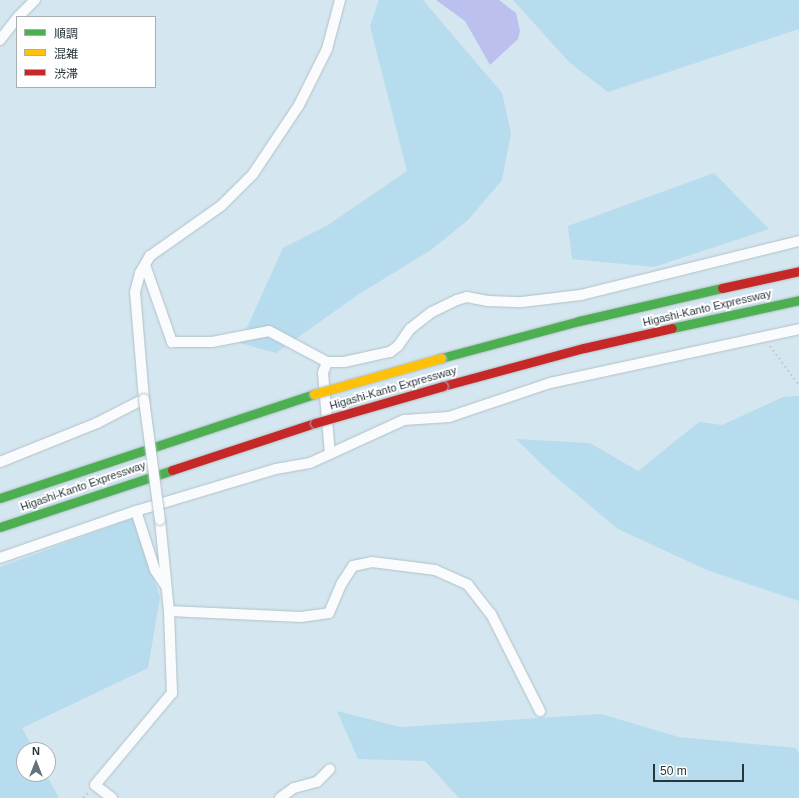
<!DOCTYPE html>
<html>
<head>
<meta charset="utf-8">
<style>
  body { margin:0 }
  #map { position:relative; width:799px; height:798px; overflow:hidden; background:#d4e6ef; font-family:Helvetica,"Noto Sans JP",sans-serif }
  div>[style] { position:absolute }
  .green>* { inset:0; background:#b7dced }
  .water>* { inset:0; background:#bcc0ef }
  .path>* { height:2px; margin-top:-1px; transform-origin:0; background:repeating-linear-gradient(90deg,#c2c8cb 0 2px,transparent 0 5px) }
  .roads { filter:drop-shadow(0 0 1px #b2c0c7) drop-shadow(0 0 1px #b2c0c7) }
  .street>* { height:10px; margin:-5px; padding:0 5px; transform-origin:5px; border-radius:5px; background:#f9fbfd }
  .fast>* { height:9px; margin:-4.5px; padding:0 4.5px; transform-origin:4.5px; border-radius:4.5px; background:#4caf50 }
  .jam>* { height:9px; margin:-4.5px; padding:0 4.5px; transform-origin:4.5px; border-radius:4.5px; background:#c62828 }
  .bridges { filter:drop-shadow(0 0 1px #b2c0c7) drop-shadow(0 0 1px #b2c0c7) }
  .street-bridge>* { height:10px; margin:-5px; padding:0 5px; transform-origin:5px; border-radius:5px; background:#f9fbfd }
  .slow-bridge>* { height:9px; margin:-4.5px; padding:0 4.5px; transform-origin:4.5px; border-radius:4.5px; background:#ffc107 }
  .jam-bridge>* { height:9px; margin:-4.5px; padding:0 4.5px; transform-origin:4.5px; border-radius:4.5px; background:#c62828 }
  span { translate:-50% -50%; white-space:nowrap; text-align:center; line-height:1.15; -webkit-text-stroke:4px #fff; paint-order:stroke }
  .street-label { font-size:11px; color:#28353b }
  .legend { position:absolute; left:16px; top:16px; width:140px; height:72px; box-sizing:border-box; background:#fff; border:1px solid #a9aeb1; margin:0; padding:5px 7px; list-style:none; font-size:12px; color:#28353b }
  .legend li { display:flex; align-items:center; gap:8px; height:20px }
  .legend b { width:20px; border:1px solid #a9aeb1 }
  .north { position:absolute; left:16px; top:742px; width:40px; height:40px; box-sizing:border-box; background:#fff; border:1px solid #a9aeb1; border-radius:50%; rotate:0deg; font-size:11px; font-weight:700; line-height:16px; text-align:center; color:#28353b }
  .north::after { content:''; display:block; margin:auto; width:14px; height:18px; background:#64737a; clip-path:polygon(50% 0,100% 100%,50% 72%,0 100%) }
  .scale { position:absolute; left:653px; top:764px; width:91px; height:18px; box-sizing:border-box; border:2px solid #28353b; border-top:0; padding-left:5px; font-size:12px; line-height:14px; white-space:nowrap; color:#28353b; -webkit-text-stroke:3px #fff; paint-order:stroke }
</style>
</head>
<body>
<div id="map">
  <div class="green">
    <div style="clip-path:polygon(379px 0,423px 0,502px 93px,511px 133px,502px 180px,469px 219px,431px 250px,359px 294px,276px 353px,240px 343px,283px 248px,328px 225px,407px 171px,370px 26px)"></div>
    <div style="clip-path:polygon(513px 0,799px 0,799px 29px,608px 92px,570px 63px)"></div>
    <div style="clip-path:polygon(714px 173px,769px 229px,654px 267px,572px 259px,568px 226px)"></div>
    <div style="clip-path:polygon(799px 396px,799px 601px,707px 570px,618px 529px,550px 472px,516px 439px,590px 443px,638px 471px,699px 422px,722px 425px,783px 397px)"></div>
    <div style="clip-path:polygon(133px 518px,160px 597px,148px 668px,22px 728px,34px 750px,24px 750px,24px 774px,46px 774px,59px 798px,0 798px,0 567px)"></div>
    <div style="clip-path:polygon(337px 711px,400px 727px,601px 714px,679px 737px,796px 748px,799px 754px,799px 798px,459px 798px,425px 761px,358px 759px)"></div>
  </div>
  <div class="water">
    <div style="clip-path:polygon(436px 0,499px 0,516px 13px,520px 31px,518px 39px,490px 65px,465px 21px)"></div>
  </div>
  <div class="path">
    <div style="left:770px;top:346px;width:49px;rotate:53.4deg"></div>
    <div style="left:83px;top:798px;width:7px;rotate:-45deg"></div>
  </div>
  <div class="roads">
    <div class="street">
      <div style="left:18px;top:17px;width:24px;rotate:-45deg"></div>
      <div style="left:0;top:40px;width:28px;rotate:-52deg"></div>
      <div style="left:145px;top:265px;width:82px;rotate:70.7deg"></div>
      <div style="left:172px;top:342px;width:40px"></div>
      <div style="left:212px;top:342px;width:58px;rotate:-10.9deg"></div>
      <div style="left:269px;top:331px;width:66px;rotate:28.1deg"></div>
      <div style="left:327px;top:362px;width:17px"></div>
      <div style="left:344px;top:362px;width:47px;rotate:-12.3deg"></div>
      <div style="left:390px;top:352px;width:10px;rotate:-37deg"></div>
      <div style="left:398px;top:346px;width:21px;rotate:-55deg"></div>
      <div style="left:410px;top:329px;width:28px;rotate:-38deg"></div>
      <div style="left:432px;top:312px;width:28px;rotate:-26deg"></div>
      <div style="left:457px;top:300px;width:10px;rotate:-17deg"></div>
      <div style="left:467px;top:297px;width:21px;rotate:11deg"></div>
      <div style="left:488px;top:301px;width:34px;rotate:2deg"></div>
      <div style="left:522px;top:302px;width:59px;rotate:-6.8deg"></div>
      <div style="left:581px;top:295px;width:225px;rotate:-13.9deg"></div>
      <div style="left:327px;top:362px;width:12px;rotate:110deg"></div>
      <div style="left:323px;top:373px;width:81px;rotate:85.1deg"></div>
      <div style="left:0;top:462px;width:105px;rotate:-21.9deg"></div>
      <div style="left:97px;top:423px;width:53px;rotate:-27.1deg"></div>
      <div style="left:144px;top:399px;width:107px;rotate:-94.8deg"></div>
      <div style="left:135px;top:292px;width:20px;rotate:-75deg"></div>
      <div style="left:140px;top:273px;width:20px;rotate:-60deg"></div>
      <div style="left:150px;top:256px;width:87px;rotate:-35.2deg"></div>
      <div style="left:221px;top:206px;width:45px;rotate:-45deg"></div>
      <div style="left:253px;top:174px;width:83px;rotate:-56.3deg"></div>
      <div style="left:299px;top:105px;width:63px;rotate:-63.4deg"></div>
      <div style="left:327px;top:49px;width:51px;rotate:-75.1deg"></div>
      <div style="left:136px;top:511px;width:62px;rotate:72.1deg"></div>
      <div style="left:155px;top:570px;width:18px;rotate:56deg"></div>
      <div style="left:160px;top:520px;width:91px;rotate:84.4deg"></div>
      <div style="left:169px;top:611px;width:132px;rotate:2.6deg"></div>
      <div style="left:301px;top:617px;width:28px;rotate:-8deg"></div>
      <div style="left:329px;top:613px;width:33px;rotate:-67deg"></div>
      <div style="left:342px;top:583px;width:20px;rotate:-57deg"></div>
      <div style="left:353px;top:566px;width:19px;rotate:-12deg"></div>
      <div style="left:372px;top:562px;width:64px;rotate:7.2deg"></div>
      <div style="left:435px;top:570px;width:36px;rotate:24deg"></div>
      <div style="left:468px;top:585px;width:37px;rotate:52deg"></div>
      <div style="left:491px;top:614px;width:109px;rotate:63.2deg"></div>
      <div style="left:0;top:558px;width:144px;rotate:-19.1deg"></div>
      <div style="left:136px;top:511px;width:146px;rotate:-16.7deg"></div>
      <div style="left:276px;top:469px;width:35px;rotate:-10deg"></div>
      <div style="left:310px;top:463px;width:103px;rotate:-24.6deg"></div>
      <div style="left:404px;top:420px;width:45px;rotate:-3.8deg"></div>
      <div style="left:449px;top:417px;width:107px;rotate:-18.6deg"></div>
      <div style="left:550px;top:383px;width:255px;rotate:-12.2deg"></div>
      <div style="left:112px;top:798px;width:21px;rotate:-143deg"></div>
      <div style="left:95px;top:785px;width:120px;rotate:-50.1deg"></div>
      <div style="left:172px;top:693px;width:82px;rotate:-92.1deg"></div>
      <div style="left:280px;top:798px;width:17px;rotate:-36deg"></div>
      <div style="left:294px;top:788px;width:24px;rotate:-15deg"></div>
      <div style="left:317px;top:782px;width:18px;rotate:-45deg"></div>
    </div>
    <div class="fast">
      <div style="left:672px;top:328px;width:130px;rotate:-12.4deg"></div>
      <div style="left:441px;top:358px;width:143px;rotate:-15deg"></div>
      <div style="left:579px;top:321px;width:147px;rotate:-13deg"></div>
      <div style="left:0;top:498px;width:331px;rotate:-18.3deg"></div>
      <div style="left:0;top:527px;width:181px;rotate:-18.3deg"></div>
    </div>
    <div class="jam">
      <div style="left:722px;top:288px;width:79px;rotate:-12.4deg"></div>
      <div style="left:443px;top:386px;width:146px;rotate:-15.1deg"></div>
      <div style="left:584px;top:348px;width:90px;rotate:-12.8deg"></div>
      <div style="left:172px;top:470px;width:151px;rotate:-18.2deg"></div>
    </div>
  </div>
  <div class="bridges">
    <div class="street-bridge">
      <div style="left:144px;top:399px;width:122px;rotate:82.5deg"></div>
    </div>
    <div class="slow-bridge">
      <div style="left:314px;top:394px;width:132px;rotate:-15.8deg"></div>
    </div>
    <div class="jam-bridge">
      <div style="left:315px;top:423px;width:133px;rotate:-16.1deg"></div>
    </div>
  </div>
  <div class="street-label">
    <span style="left:707px;top:308px;rotate:-13deg">Higashi-Kanto Expressway</span>
    <span style="left:393px;top:388px;rotate:-16deg">Higashi-Kanto Expressway</span>
    <span style="left:83px;top:486px;rotate:-19deg">Higashi-Kanto Expressway</span>
  </div>
  <ul class="legend">
  <li><b style="height:5px;background:#4caf50"></b>順調</li>
  <li><b style="height:5px;background:#ffc107"></b>混雑</li>
  <li><b style="height:5px;background:#c62828"></b>渋滞</li>
  </ul>
  <div class="north">N</div>
  <div class="scale">50 m</div>
</div>
</body>
</html>
